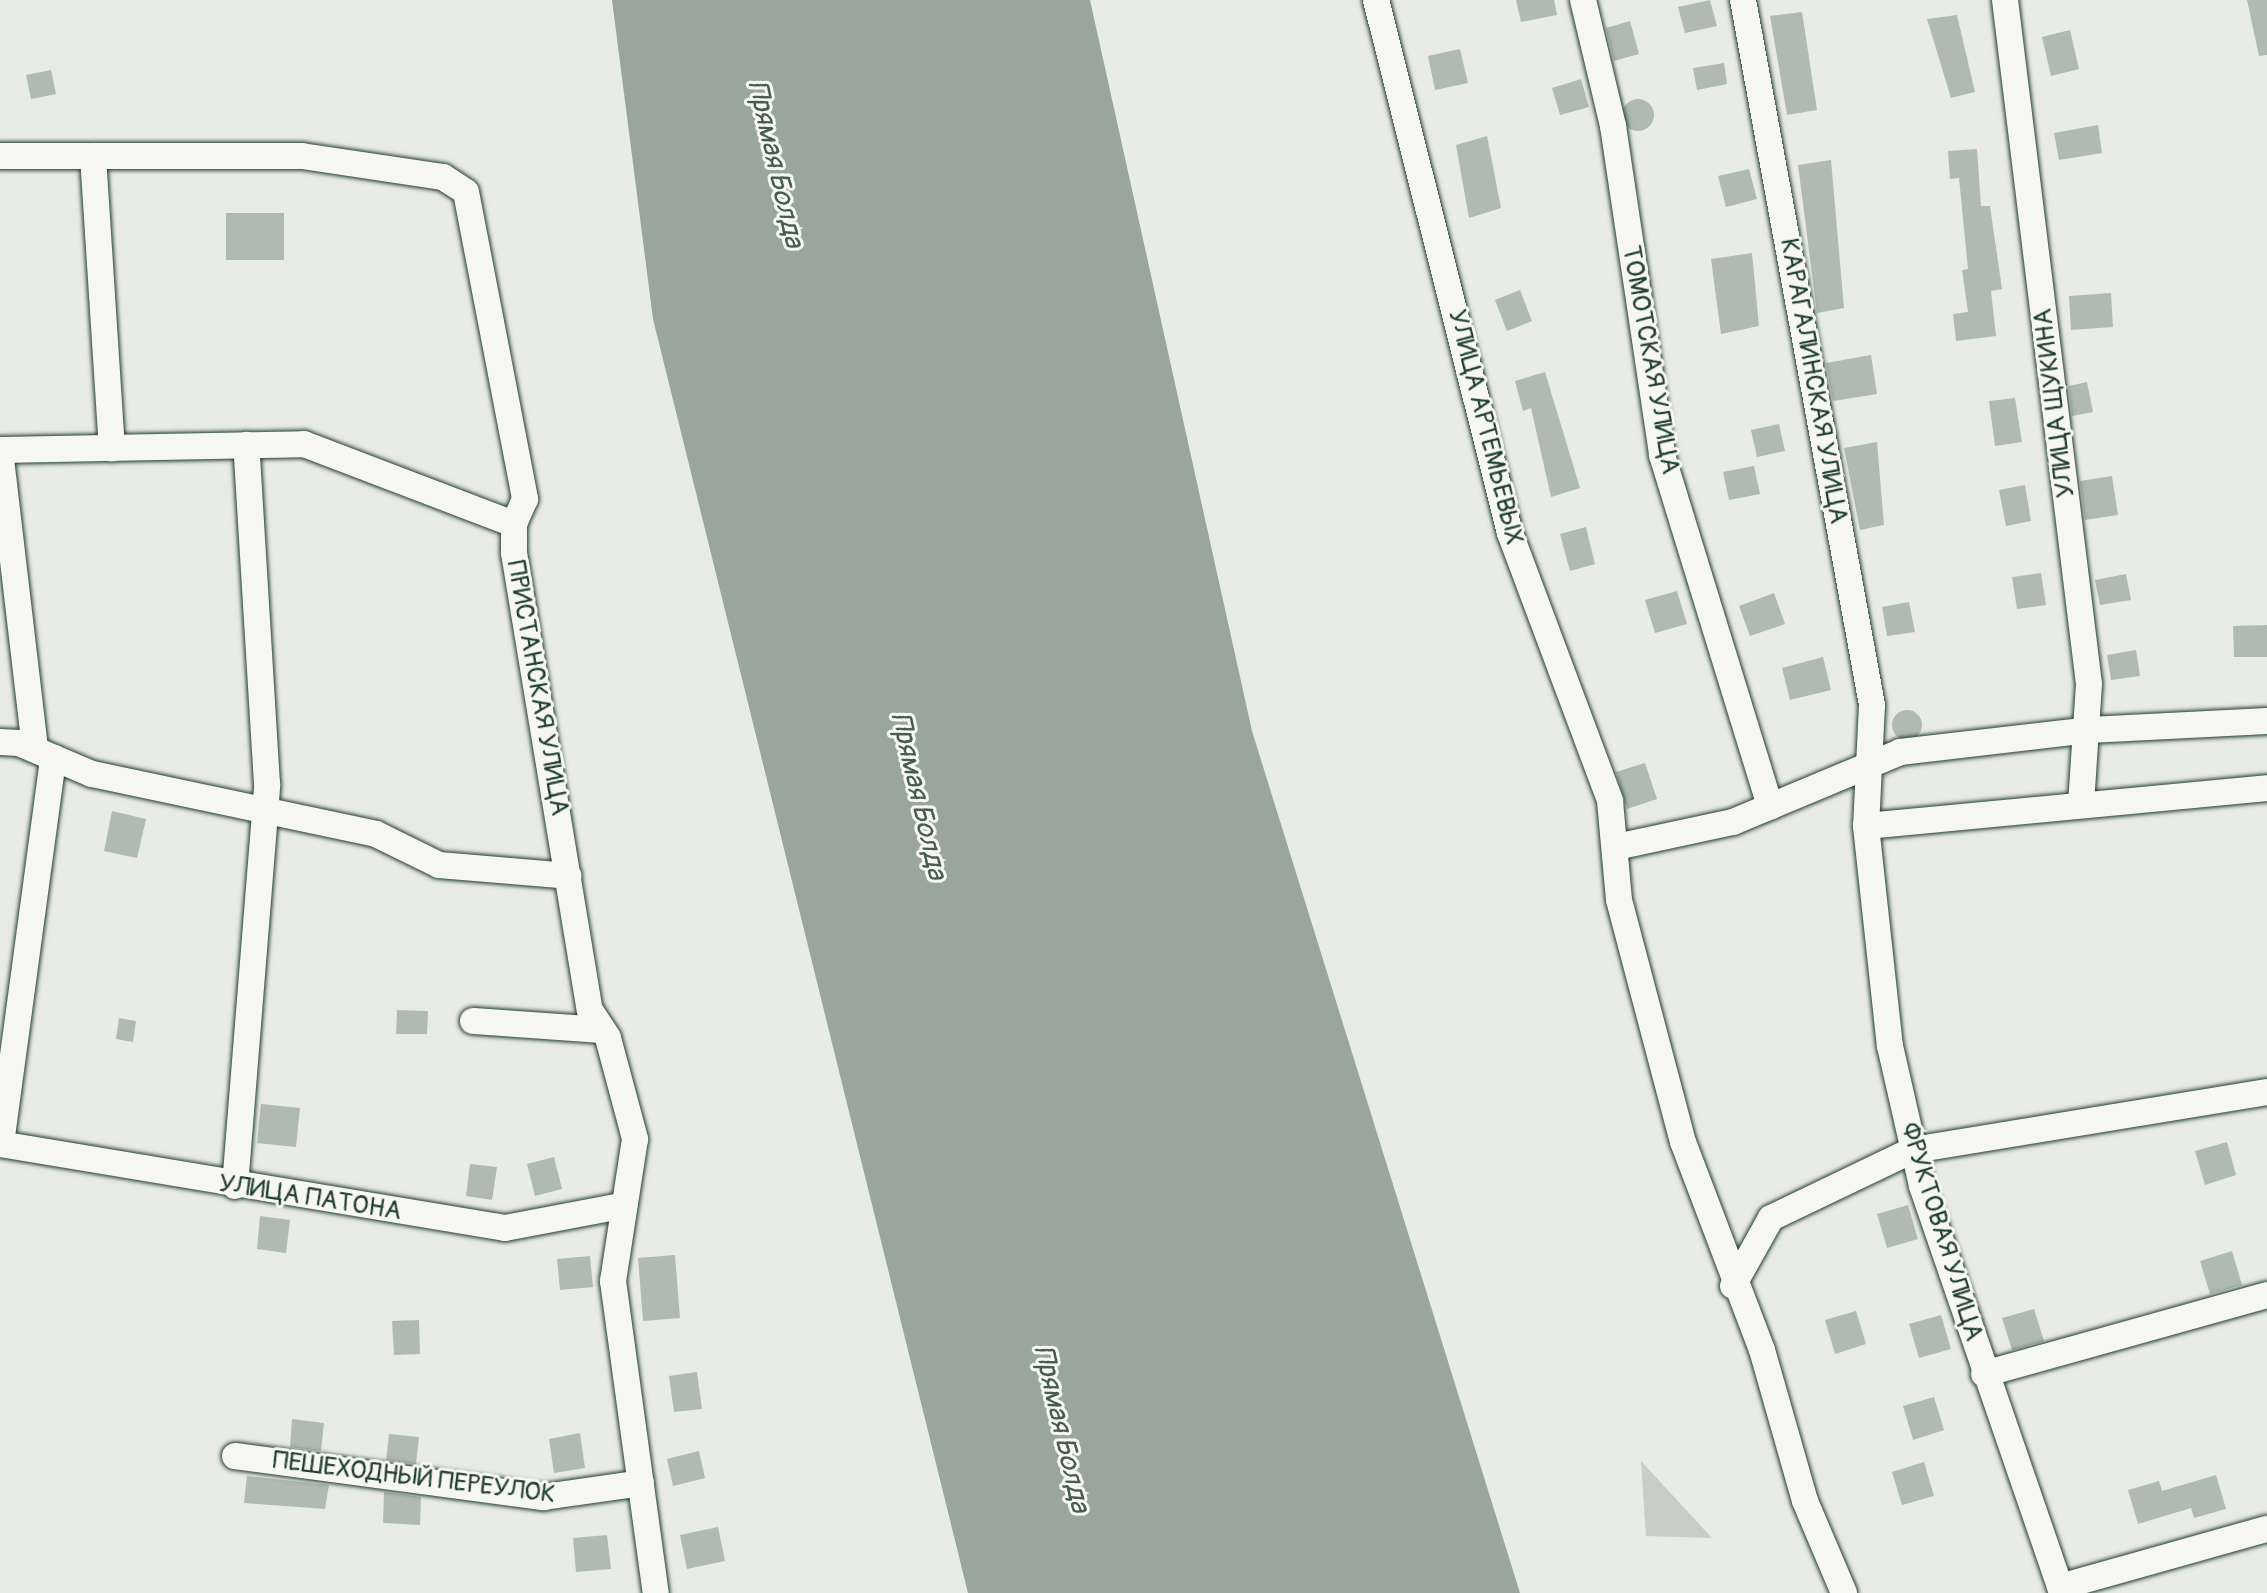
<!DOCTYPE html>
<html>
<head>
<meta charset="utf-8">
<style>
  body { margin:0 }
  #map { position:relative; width:2267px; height:1593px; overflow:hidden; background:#e9ebe7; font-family:Pangolin,sans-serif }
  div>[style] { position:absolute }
  .green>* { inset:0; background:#c7cec9 }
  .water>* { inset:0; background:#99a6a0 }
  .building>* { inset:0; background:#b0bab5 }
  .round { border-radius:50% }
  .roads { filter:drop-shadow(0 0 2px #1f3d34) drop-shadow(0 0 2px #1f3d34) }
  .minor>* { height:26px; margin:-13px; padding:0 13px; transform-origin:13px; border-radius:13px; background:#f6f6f2 }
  span { translate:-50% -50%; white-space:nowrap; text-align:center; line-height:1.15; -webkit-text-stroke:6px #f6f6f2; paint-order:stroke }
  .street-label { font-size:26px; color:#1f3d34 }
  .water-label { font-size:28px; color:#445c54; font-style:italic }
</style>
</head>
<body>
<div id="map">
  <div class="green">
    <div style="clip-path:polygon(1641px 1461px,1712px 1538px,1646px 1536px)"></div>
  </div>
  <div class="water">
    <div style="clip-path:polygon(612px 0,1090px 0,1252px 731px,1520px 1593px,968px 1593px,653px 319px)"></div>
  </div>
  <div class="building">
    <div style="clip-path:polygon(1516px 0,1554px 0,1557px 15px,1521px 22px)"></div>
    <div style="clip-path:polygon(1710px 0,1717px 26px,1685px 33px,1678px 7px)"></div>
    <div style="clip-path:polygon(2247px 0,2267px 0,2267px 55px,2259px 56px)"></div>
    <div style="clip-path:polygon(1802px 12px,1817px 110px,1787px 115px,1770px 16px)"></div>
    <div style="clip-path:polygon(1957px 15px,1975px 92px,1951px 98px,1927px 19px)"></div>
    <div style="clip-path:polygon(1630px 21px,1639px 54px,1614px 61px,1606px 28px)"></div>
    <div style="clip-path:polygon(2070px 30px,2079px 69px,2051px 76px,2042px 37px)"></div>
    <div style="clip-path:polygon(1460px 49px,1468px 83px,1435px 90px,1428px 56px)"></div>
    <div style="clip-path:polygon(1724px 63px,1727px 84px,1697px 90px,1693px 68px)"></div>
    <div style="clip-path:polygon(51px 70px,56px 94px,31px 99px,26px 75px)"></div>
    <div style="clip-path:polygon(1581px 79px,1589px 107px,1560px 115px,1552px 88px)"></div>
    <div class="round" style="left:1622px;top:99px;width:32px;height:32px"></div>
    <div style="clip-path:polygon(2098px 125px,2102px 153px,2059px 160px,2054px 133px)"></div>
    <div style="clip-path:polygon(1487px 136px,1501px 208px,1469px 218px,1456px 145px)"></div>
    <div style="clip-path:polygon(1977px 149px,1981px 206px,1990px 206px,2002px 289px,1991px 291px,1996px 336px,1956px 341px,1953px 314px,1968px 312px,1962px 270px,1968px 269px,1959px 178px,1950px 179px,1948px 151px)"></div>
    <div style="clip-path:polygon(1831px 160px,1844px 308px,1817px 313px,1798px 165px)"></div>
    <div style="clip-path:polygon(1749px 169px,1757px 199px,1726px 207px,1718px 176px)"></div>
    <div style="clip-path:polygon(226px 213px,284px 213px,284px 260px,226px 260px)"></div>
    <div style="clip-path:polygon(1752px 253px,1759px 326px,1721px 334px,1711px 259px)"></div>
    <div style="clip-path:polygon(1520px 290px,1532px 321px,1507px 331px,1495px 300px)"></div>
    <div style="clip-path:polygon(2111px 293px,2113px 327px,2071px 330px,2069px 296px)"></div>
    <div style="clip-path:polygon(1871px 355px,1877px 394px,1833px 401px,1826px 363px)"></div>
    <div style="clip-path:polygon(1545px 372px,1580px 488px,1551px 497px,1531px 408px,1523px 411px,1515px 381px)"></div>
    <div style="clip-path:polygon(2087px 382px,2093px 412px,2072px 416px,2069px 386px)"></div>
    <div style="clip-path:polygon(2015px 398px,2022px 442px,1995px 446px,1989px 401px)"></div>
    <div style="clip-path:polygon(1779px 424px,1785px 451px,1757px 457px,1751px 430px)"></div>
    <div style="clip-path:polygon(1877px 442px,1884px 525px,1860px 530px,1844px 448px)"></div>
    <div style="clip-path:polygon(1754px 466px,1760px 494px,1729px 500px,1723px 472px)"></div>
    <div style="clip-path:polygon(2112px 476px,2118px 515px,2085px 520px,2080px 481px)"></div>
    <div style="clip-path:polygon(2025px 485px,2031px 521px,2006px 526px,1999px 490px)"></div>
    <div style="clip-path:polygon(1586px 527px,1595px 564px,1570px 571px,1560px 534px)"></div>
    <div style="clip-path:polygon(2041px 573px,2046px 605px,2017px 609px,2012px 577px)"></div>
    <div style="clip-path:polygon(2126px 574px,2131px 600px,2100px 605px,2095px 580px)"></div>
    <div style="clip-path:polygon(1677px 591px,1687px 624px,1655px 633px,1645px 600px)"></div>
    <div style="clip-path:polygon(1774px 593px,1785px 624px,1750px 636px,1739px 606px)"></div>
    <div style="clip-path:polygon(1909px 602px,1915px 632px,1887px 636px,1882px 607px)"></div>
    <div style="clip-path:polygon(2267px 625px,2267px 657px,2234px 657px,2233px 626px)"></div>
    <div style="clip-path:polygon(2136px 650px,2140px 676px,2111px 680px,2107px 655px)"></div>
    <div style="clip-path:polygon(1823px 657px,1831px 690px,1790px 700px,1782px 668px)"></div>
    <div class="round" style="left:1892px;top:710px;width:30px;height:30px"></div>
    <div style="clip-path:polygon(1645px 763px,1657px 799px,1627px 809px,1616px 772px)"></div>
    <div style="clip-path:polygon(112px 811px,146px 819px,137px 858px,104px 851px)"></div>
    <div style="clip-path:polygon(397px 1010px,428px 1011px,427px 1034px,396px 1034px)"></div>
    <div style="clip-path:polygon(119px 1018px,136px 1021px,133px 1042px,116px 1039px)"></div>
    <div style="clip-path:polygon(261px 1104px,300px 1108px,296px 1147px,257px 1143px)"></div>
    <div style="clip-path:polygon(2227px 1142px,2236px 1175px,2205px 1185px,2195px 1151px)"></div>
    <div style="clip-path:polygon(554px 1157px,562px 1189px,535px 1196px,527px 1164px)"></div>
    <div style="clip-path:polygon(470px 1164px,497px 1167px,492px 1200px,466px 1196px)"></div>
    <div style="clip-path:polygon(1908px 1205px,1918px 1239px,1887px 1248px,1877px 1214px)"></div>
    <div style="clip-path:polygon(260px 1216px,290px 1220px,286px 1253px,257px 1249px)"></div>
    <div style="clip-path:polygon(2232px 1251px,2242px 1285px,2210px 1294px,2200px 1261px)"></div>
    <div style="clip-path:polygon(675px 1255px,680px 1318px,643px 1321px,638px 1258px)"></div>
    <div style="clip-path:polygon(590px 1256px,593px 1287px,560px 1290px,557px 1259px)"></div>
    <div style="clip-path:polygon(2034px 1309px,2044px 1341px,2012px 1350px,2002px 1318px)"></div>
    <div style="clip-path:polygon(1856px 1311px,1866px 1344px,1835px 1354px,1825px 1320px)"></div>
    <div style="clip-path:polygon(1941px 1315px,1951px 1349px,1919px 1358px,1909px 1324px)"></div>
    <div style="clip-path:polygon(419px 1320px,420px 1354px,394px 1355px,392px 1321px)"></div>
    <div style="clip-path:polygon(697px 1372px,702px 1409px,674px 1412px,669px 1376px)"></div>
    <div style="clip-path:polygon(1934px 1397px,1944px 1430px,1913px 1440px,1903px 1406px)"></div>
    <div style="clip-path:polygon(292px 1419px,324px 1423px,321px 1451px,290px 1447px)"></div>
    <div style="clip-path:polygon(580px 1433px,585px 1468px,554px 1473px,549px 1439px)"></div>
    <div style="clip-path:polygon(389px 1434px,419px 1437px,416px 1464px,386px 1460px)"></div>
    <div style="clip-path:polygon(699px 1451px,705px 1478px,673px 1486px,667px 1459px)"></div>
    <div style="clip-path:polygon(1924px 1462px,1934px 1496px,1902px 1505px,1892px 1472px)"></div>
    <div style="clip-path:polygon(2216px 1475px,2226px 1509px,2194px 1518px,2191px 1508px,2138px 1524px,2128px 1490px,2159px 1481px,2162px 1491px)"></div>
    <div style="clip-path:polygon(247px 1476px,329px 1485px,325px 1509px,244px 1503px)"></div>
    <div style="clip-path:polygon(384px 1492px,421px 1497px,420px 1525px,383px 1523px)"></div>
    <div style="clip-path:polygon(718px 1527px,725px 1561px,687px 1569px,680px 1535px)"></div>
    <div style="clip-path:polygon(607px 1535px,611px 1569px,576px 1572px,573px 1538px)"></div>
  </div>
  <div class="roads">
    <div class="minor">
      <div style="left:1376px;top:0;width:550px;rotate:75.89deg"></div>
      <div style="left:1510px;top:533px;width:286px;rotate:69.5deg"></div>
      <div style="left:1610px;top:801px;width:99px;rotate:84.8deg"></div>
      <div style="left:1619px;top:900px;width:250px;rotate:75.2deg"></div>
      <div style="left:1683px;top:1142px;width:222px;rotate:69.2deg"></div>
      <div style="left:1762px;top:1350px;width:157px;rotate:74.1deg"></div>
      <div style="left:1805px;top:1501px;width:100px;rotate:67deg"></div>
      <div style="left:1583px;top:0;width:130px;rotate:76.6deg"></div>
      <div style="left:1613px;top:126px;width:333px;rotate:81.5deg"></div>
      <div style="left:1662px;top:455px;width:368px;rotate:72.9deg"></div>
      <div style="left:1743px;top:0;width:717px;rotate:79.63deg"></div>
      <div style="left:1872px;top:705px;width:121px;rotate:92.8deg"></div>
      <div style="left:1866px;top:826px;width:221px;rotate:83.8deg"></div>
      <div style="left:1890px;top:1046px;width:144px;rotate:77.1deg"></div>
      <div style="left:1922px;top:1186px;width:430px;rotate:71deg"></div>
      <div style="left:2005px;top:0;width:689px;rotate:83deg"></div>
      <div style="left:2089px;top:684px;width:121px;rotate:93.8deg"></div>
      <div style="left:0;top:156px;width:302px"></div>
      <div style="left:302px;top:156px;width:143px;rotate:8.5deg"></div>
      <div style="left:443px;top:177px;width:27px;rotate:33deg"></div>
      <div style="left:466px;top:192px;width:313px;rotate:79.1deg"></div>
      <div style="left:525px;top:499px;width:27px;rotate:114deg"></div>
      <div style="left:514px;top:524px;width:29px;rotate:90deg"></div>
      <div style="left:514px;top:553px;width:463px;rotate:80.6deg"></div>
      <div style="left:590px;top:1010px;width:33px;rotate:57deg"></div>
      <div style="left:608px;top:1038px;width:105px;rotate:75deg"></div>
      <div style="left:635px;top:1139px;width:144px;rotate:98.8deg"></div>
      <div style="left:613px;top:1281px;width:315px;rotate:82.2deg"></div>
      <div style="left:93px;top:156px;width:293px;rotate:86.3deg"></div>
      <div style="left:0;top:450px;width:304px;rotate:-1.1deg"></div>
      <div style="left:304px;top:444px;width:225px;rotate:20.9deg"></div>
      <div style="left:0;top:450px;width:301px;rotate:83.3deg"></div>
      <div style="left:0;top:742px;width:19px;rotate:3deg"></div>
      <div style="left:19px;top:743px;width:79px;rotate:23deg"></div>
      <div style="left:92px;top:774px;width:290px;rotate:11.9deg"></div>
      <div style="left:376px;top:834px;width:70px;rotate:26.2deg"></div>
      <div style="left:439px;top:865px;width:130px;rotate:4.8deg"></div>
      <div style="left:1866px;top:826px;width:403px;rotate:-5.4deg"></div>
      <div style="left:1616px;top:847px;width:120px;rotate:-12.1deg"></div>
      <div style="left:1733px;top:822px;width:181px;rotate:-22.7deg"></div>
      <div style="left:1900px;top:752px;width:190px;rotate:-6.6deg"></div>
      <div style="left:2089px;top:730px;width:178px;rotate:-2.9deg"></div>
      <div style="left:473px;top:1021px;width:130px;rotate:4deg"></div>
      <div style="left:0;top:1144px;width:512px;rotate:9.44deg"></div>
      <div style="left:505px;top:1228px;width:118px;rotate:-10.7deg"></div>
      <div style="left:1px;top:1144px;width:390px;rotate:-82.3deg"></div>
      <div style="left:235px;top:1186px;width:403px;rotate:-85.4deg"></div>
      <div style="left:267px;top:784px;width:340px;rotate:-93.5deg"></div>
      <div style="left:1733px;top:1286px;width:78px;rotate:-60.8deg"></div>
      <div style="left:1771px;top:1218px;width:157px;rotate:-25.6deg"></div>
      <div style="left:1913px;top:1150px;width:359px;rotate:-9.3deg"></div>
      <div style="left:1984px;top:1374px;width:294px;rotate:-15.6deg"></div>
      <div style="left:235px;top:1456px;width:312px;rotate:7.6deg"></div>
      <div style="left:544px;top:1497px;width:98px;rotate:-8.2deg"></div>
      <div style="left:2060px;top:1587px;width:215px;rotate:-15.7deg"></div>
    </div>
  </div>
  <div class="street-label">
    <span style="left:1650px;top:360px;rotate:80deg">ТОМОТСКАЯ УЛИЦА</span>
    <span style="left:1813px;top:381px;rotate:80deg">КАРАГАЛИНСКАЯ УЛИЦА</span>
    <span style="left:2055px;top:403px;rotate:-97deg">УЛИЦА ЩУКИНА</span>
    <span style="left:1485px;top:427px;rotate:76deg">УЛИЦА АРТЕМЬЕВЫХ</span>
    <span style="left:537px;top:688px;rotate:80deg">ПРИСТАНСКАЯ УЛИЦА</span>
    <span style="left:310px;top:1198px;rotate:9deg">УЛИЦА ПАТОНА</span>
    <span style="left:1941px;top:1232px;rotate:73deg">ФРУКТОВАЯ УЛИЦА</span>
    <span style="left:414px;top:1478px;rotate:7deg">ПЕШЕХОДНЫЙ ПЕРЕУЛОК</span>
  </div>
  <div class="water-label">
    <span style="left:775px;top:164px;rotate:77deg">Прямая Болда</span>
    <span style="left:918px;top:796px;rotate:77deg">Прямая Болда</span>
    <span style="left:1061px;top:1429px;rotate:77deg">Прямая Болда</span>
  </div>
</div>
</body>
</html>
